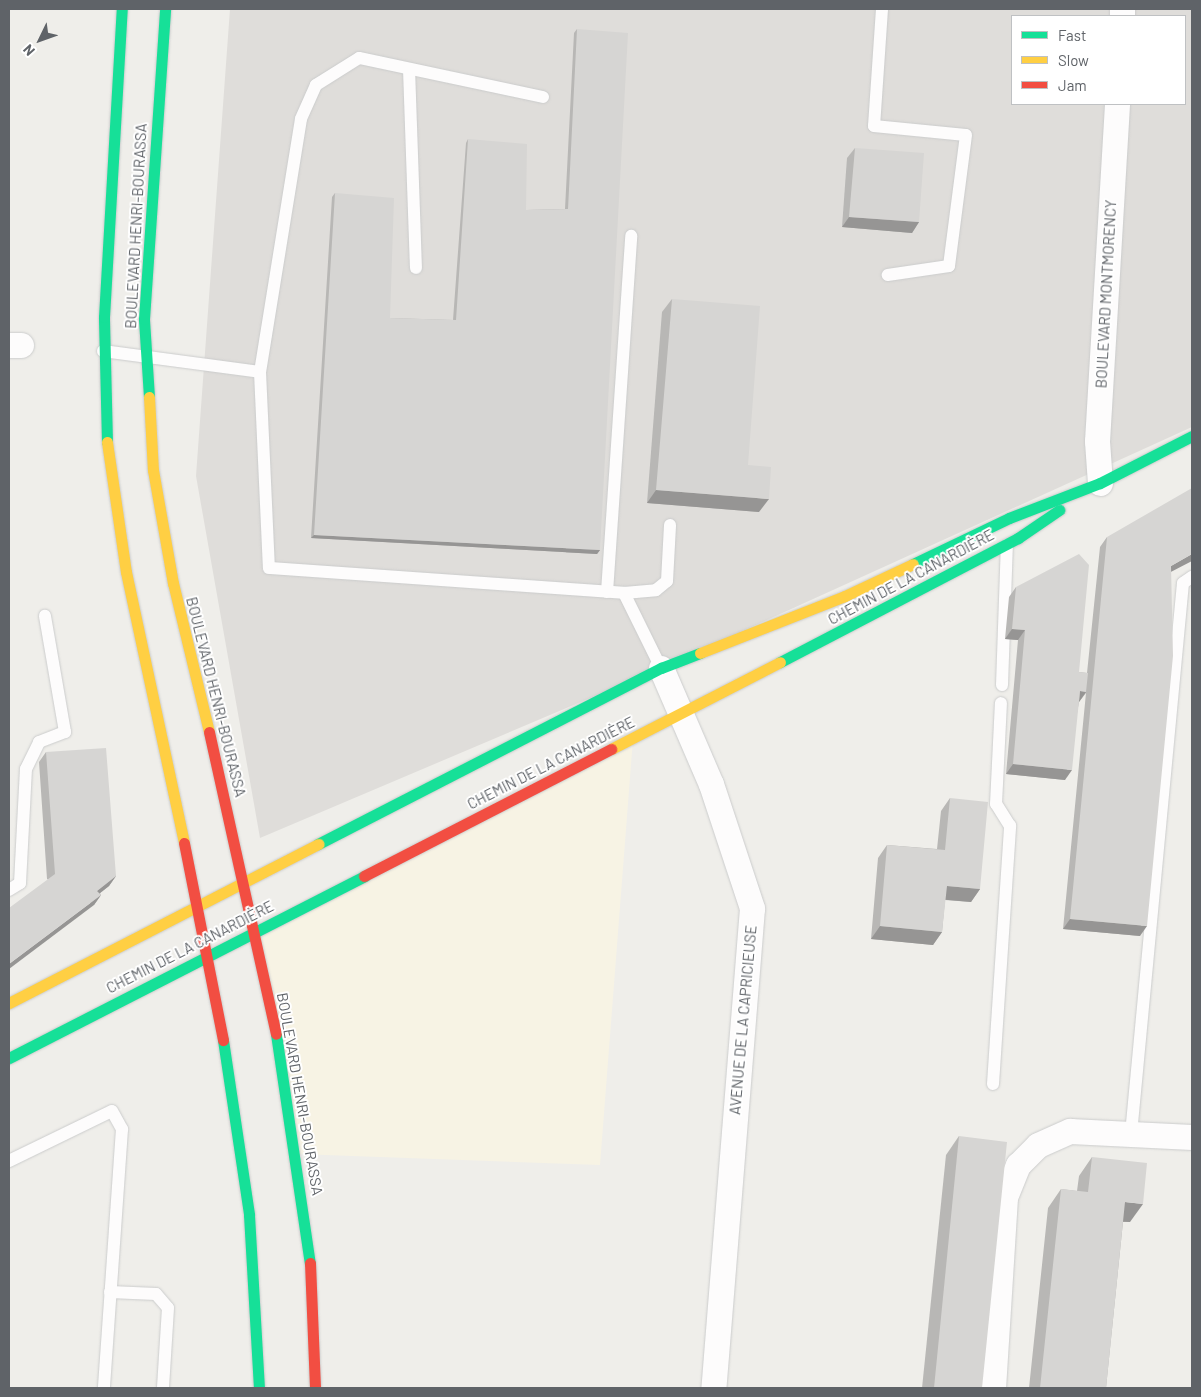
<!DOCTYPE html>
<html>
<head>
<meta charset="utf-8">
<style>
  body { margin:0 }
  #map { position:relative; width:1201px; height:1397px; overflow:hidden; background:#efeeea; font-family:Barlow,sans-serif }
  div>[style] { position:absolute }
  .commercial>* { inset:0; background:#f7f3e4 }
  .industrial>* { inset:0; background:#dfddda }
  .roads { filter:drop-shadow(0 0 1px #cbcccc) drop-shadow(0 0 1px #cbcccc) }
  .lane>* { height:12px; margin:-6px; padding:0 6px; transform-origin:6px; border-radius:6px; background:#fdfcfc }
  .street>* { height:25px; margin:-12.5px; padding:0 12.5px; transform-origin:12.5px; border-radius:12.5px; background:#fdfcfc }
  .fast>* { height:11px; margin:-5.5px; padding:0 5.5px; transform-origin:5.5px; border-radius:5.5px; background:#16e098 }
  .slow>* { height:11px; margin:-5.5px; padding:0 5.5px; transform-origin:5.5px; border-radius:5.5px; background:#ffcf43 }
  .jam>* { height:11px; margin:-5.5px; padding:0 5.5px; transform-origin:5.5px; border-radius:5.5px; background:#f24e42 }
  .wall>* { inset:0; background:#b8b7b5 }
  .shaded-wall>* { inset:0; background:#969594 }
  .building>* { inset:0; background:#d6d5d3 }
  span { translate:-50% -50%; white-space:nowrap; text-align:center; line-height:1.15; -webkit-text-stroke:4px #fff; paint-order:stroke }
  .street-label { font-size:15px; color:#5f6368 }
  .frame { position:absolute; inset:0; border:10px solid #5f6368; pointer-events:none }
  .legend { position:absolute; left:1011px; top:15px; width:175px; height:90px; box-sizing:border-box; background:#fff; border:1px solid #bfc1c3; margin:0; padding:6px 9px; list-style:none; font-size:15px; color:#5f6368 }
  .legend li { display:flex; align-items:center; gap:10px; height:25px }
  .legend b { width:25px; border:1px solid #bfc1c3 }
  .north { position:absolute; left:15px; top:15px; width:50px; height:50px; -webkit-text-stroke:4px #fff; paint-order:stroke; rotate:228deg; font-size:14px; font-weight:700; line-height:20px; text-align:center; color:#5f6368 }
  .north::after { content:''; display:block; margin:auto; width:18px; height:22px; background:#5f6368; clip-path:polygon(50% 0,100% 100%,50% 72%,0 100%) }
</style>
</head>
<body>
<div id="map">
  <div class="commercial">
    <div style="clip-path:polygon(633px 739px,600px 1165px,298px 1154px,254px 931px)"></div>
  </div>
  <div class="industrial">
    <div style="clip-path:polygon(evenodd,230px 9px,1192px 9px,1192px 427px,661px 668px,260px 838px,196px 476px,230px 9px,1012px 16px,1185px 16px,1185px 104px,1012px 104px,1012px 16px)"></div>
  </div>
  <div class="roads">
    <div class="lane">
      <div style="left:882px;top:9px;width:117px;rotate:93.9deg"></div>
      <div style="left:874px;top:126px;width:92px;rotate:5.6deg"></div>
      <div style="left:966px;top:135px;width:132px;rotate:97.4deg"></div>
      <div style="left:949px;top:266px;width:62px;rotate:171.6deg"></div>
      <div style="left:409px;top:69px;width:199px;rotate:88deg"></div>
      <div style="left:543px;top:97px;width:188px;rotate:-168deg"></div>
      <div style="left:359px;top:58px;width:51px;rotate:147.9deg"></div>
      <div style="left:316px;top:85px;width:37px;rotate:114deg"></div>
      <div style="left:301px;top:119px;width:256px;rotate:99.2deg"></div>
      <div style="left:260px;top:372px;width:196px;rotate:87.4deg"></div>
      <div style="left:269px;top:568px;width:356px;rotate:4deg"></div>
      <div style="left:624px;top:593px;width:84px;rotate:63.7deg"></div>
      <div style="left:103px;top:351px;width:158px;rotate:7.6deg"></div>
      <div style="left:607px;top:592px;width:357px;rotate:-86.1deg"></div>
      <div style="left:624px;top:593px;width:32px;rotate:-5deg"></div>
      <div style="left:656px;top:590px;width:14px;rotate:-39deg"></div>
      <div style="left:667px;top:581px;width:56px;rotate:-86.9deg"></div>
      <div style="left:1002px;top:685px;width:140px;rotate:-88deg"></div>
      <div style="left:9px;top:890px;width:13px;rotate:-32deg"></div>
      <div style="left:20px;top:883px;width:114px;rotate:-87deg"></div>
      <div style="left:26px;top:769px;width:30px;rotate:-64deg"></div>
      <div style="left:39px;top:742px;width:28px;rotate:-21deg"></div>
      <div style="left:65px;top:732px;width:118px;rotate:-99.8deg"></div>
      <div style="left:993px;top:1084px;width:259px;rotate:-86.2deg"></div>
      <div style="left:1010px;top:826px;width:26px;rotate:-122deg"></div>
      <div style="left:996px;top:804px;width:101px;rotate:-87.2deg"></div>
      <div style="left:1131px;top:1134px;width:553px;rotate:-84.61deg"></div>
      <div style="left:1183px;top:583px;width:11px;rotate:-34deg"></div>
      <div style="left:9px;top:1161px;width:114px;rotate:-25.9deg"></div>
      <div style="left:112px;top:1111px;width:21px;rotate:61deg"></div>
      <div style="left:122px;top:1129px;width:260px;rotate:94deg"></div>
      <div style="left:110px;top:1292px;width:46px;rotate:2.5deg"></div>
      <div style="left:156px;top:1294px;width:18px;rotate:49deg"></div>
      <div style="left:168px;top:1308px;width:80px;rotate:93.6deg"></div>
    </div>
    <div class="street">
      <div style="left:1122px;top:16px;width:7px;rotate:-90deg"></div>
      <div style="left:9px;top:345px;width:12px"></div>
      <div style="left:1100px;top:483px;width:42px;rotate:-94.1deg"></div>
      <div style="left:1097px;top:441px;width:338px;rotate:-86.6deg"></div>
      <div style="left:661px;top:668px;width:126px;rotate:66.7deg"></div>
      <div style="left:711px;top:784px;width:131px;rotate:71.7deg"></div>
      <div style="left:752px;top:908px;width:482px;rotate:94.6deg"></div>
      <div style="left:993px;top:1388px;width:191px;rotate:-86.4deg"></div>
      <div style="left:1005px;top:1197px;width:35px;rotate:-68deg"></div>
      <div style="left:1018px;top:1165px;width:28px;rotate:-45deg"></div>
      <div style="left:1038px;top:1145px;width:35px;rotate:-24deg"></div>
      <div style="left:1070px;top:1131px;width:122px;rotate:2.8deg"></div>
    </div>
    <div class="fast">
      <div style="left:149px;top:397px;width:78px;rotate:-93.7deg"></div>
      <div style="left:144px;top:319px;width:311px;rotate:-86.1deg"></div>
      <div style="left:107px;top:442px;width:125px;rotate:-91.4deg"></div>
      <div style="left:104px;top:317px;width:309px;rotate:-86.7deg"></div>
      <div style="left:913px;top:564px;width:106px;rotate:-25.6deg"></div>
      <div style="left:1009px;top:518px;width:97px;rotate:-21deg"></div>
      <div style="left:1100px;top:483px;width:103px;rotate:-27.1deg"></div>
      <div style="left:780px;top:662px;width:268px;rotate:-27.5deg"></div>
      <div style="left:1018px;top:538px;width:50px;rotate:-34.3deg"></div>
      <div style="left:318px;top:844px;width:386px;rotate:-27.2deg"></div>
      <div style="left:661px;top:668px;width:42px;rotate:-21deg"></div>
      <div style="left:276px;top:1034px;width:232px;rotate:81.6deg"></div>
      <div style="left:223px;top:1040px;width:177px;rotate:81.5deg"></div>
      <div style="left:249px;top:1215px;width:173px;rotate:86.7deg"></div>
      <div style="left:9px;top:1058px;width:399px;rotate:-27.1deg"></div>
    </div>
    <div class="slow">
      <div style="left:149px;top:397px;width:73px;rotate:86.9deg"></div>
      <div style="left:153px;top:470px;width:115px;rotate:80deg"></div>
      <div style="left:173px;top:583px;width:153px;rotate:76.4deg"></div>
      <div style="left:107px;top:442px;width:131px;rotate:81.7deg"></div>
      <div style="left:126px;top:572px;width:277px;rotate:77.9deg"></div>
      <div style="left:700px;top:653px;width:156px;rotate:-21.5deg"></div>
      <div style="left:845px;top:596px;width:75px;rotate:-25.2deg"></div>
      <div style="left:611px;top:749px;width:190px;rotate:-27.2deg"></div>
      <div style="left:9px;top:1003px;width:348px;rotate:-27.2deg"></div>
    </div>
    <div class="jam">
      <div style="left:209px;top:732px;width:309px;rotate:77.5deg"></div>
      <div style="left:184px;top:843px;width:201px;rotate:78.8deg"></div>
      <div style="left:364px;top:876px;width:278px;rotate:-27.2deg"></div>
      <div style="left:310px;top:1263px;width:125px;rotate:87.7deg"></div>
    </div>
  </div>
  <div class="wall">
    <div style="clip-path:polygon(577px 29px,600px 550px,597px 554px,311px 538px,332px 197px,335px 193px,390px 318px,453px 320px,466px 143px,468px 139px,526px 210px,565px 209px,574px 33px)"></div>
    <div style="clip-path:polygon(855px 148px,919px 222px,912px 233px,842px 227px,847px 158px)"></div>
    <div style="clip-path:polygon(672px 299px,748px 465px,759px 512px,647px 503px,662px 312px)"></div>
    <div style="clip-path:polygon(1107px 537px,1171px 572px,1140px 936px,1063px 929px,1086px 693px,1079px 702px,1065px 780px,1006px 774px,1018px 640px,1005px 639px,1009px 597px,1016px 587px,1079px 672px,1087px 673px,1100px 547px)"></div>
    <div style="clip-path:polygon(46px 752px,116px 876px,109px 886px,100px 893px,101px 895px,94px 905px,47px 879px,39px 762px)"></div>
    <div style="clip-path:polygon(950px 798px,980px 889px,971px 902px,945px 900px,942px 932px,933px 945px,871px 939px,878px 858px,887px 845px,937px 849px,941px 811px)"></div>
    <div style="clip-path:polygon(959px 1136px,982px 1388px,922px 1388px,946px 1155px)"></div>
    <div style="clip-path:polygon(1092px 1157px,1130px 1222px,1123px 1222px,1106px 1388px,1029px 1388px,1048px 1208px,1061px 1189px,1077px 1191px,1079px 1176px)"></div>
  </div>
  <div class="shaded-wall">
    <div style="clip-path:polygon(849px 217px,919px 222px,912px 233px,842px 227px)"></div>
    <div style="clip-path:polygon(656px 490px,769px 499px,759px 512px,647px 503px)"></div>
    <div style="clip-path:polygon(314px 535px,600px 550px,597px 554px,311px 538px)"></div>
    <div style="clip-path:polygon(1192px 554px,1192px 561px,1163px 576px,1171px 566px)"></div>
    <div style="clip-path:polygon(1012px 629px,1025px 630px,1018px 640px,1005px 639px)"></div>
    <div style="clip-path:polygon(1080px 691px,1086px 692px,1079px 702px)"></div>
    <div style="clip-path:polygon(1013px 764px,1072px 770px,1065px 780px,1006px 774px)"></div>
    <div style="clip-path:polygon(116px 876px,109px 886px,90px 901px,97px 891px)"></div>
    <div style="clip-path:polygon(947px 886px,980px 889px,971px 902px,937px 899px)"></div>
    <div style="clip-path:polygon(101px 895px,94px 905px,9px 969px,9px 964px)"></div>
    <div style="clip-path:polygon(1070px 919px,1147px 926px,1140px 936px,1063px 929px)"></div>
    <div style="clip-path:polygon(880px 926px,942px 932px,933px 945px,871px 939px)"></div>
    <div style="clip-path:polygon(1125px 1202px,1143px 1204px,1130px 1222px,1112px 1221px)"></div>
  </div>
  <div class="building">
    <div style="clip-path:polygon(577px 29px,628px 33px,600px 550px,314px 535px,335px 193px,394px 198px,390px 318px,456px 320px,468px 139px,527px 144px,526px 210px,568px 209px)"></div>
    <div style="clip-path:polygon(855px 148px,924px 153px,919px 222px,849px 217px)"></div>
    <div style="clip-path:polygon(672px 299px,760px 306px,748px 465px,771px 467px,769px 499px,656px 490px)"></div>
    <div style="clip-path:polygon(1192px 488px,1192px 554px,1171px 566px,1173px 656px,1147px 926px,1070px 919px,1107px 537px)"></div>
    <div style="clip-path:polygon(1079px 554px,1089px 565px,1079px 672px,1088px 673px,1086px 692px,1080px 691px,1072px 770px,1013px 764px,1025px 630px,1012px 629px,1016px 587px)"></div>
    <div style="clip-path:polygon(106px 748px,116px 876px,97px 891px,101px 895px,9px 964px,9px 908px,55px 874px,46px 752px)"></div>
    <div style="clip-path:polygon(950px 798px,988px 802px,980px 889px,947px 886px,942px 932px,880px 926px,887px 845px,945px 850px)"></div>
    <div style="clip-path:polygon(959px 1136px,1007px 1142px,982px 1388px,934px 1388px)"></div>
    <div style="clip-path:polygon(1092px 1157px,1147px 1163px,1143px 1204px,1125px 1202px,1106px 1388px,1040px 1388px,1061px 1189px,1088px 1192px)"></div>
  </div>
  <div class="street-label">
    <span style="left:136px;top:226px;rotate:-87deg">BOULEVARD HENRI-BOURASSA</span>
    <span style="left:1106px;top:294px;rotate:-87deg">BOULEVARD MONTMORENCY</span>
    <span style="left:911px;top:577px;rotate:-28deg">CHEMIN DE LA CANARDIÈRE</span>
    <span style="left:216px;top:697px;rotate:76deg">BOULEVARD HENRI-BOURASSA</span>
    <span style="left:551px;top:763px;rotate:-27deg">CHEMIN DE LA CANARDIÈRE</span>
    <span style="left:190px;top:947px;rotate:-27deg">CHEMIN DE LA CANARDIÈRE</span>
    <span style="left:743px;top:1020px;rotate:-85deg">AVENUE DE LA CAPRICIEUSE</span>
    <span style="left:300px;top:1094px;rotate:80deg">BOULEVARD HENRI-BOURASSA</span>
  </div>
  <div class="frame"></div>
  <ul class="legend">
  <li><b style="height:6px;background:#16e098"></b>Fast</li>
  <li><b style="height:6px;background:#ffcf43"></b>Slow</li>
  <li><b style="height:6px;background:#f24e42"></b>Jam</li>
  </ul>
  <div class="north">N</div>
</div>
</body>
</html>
